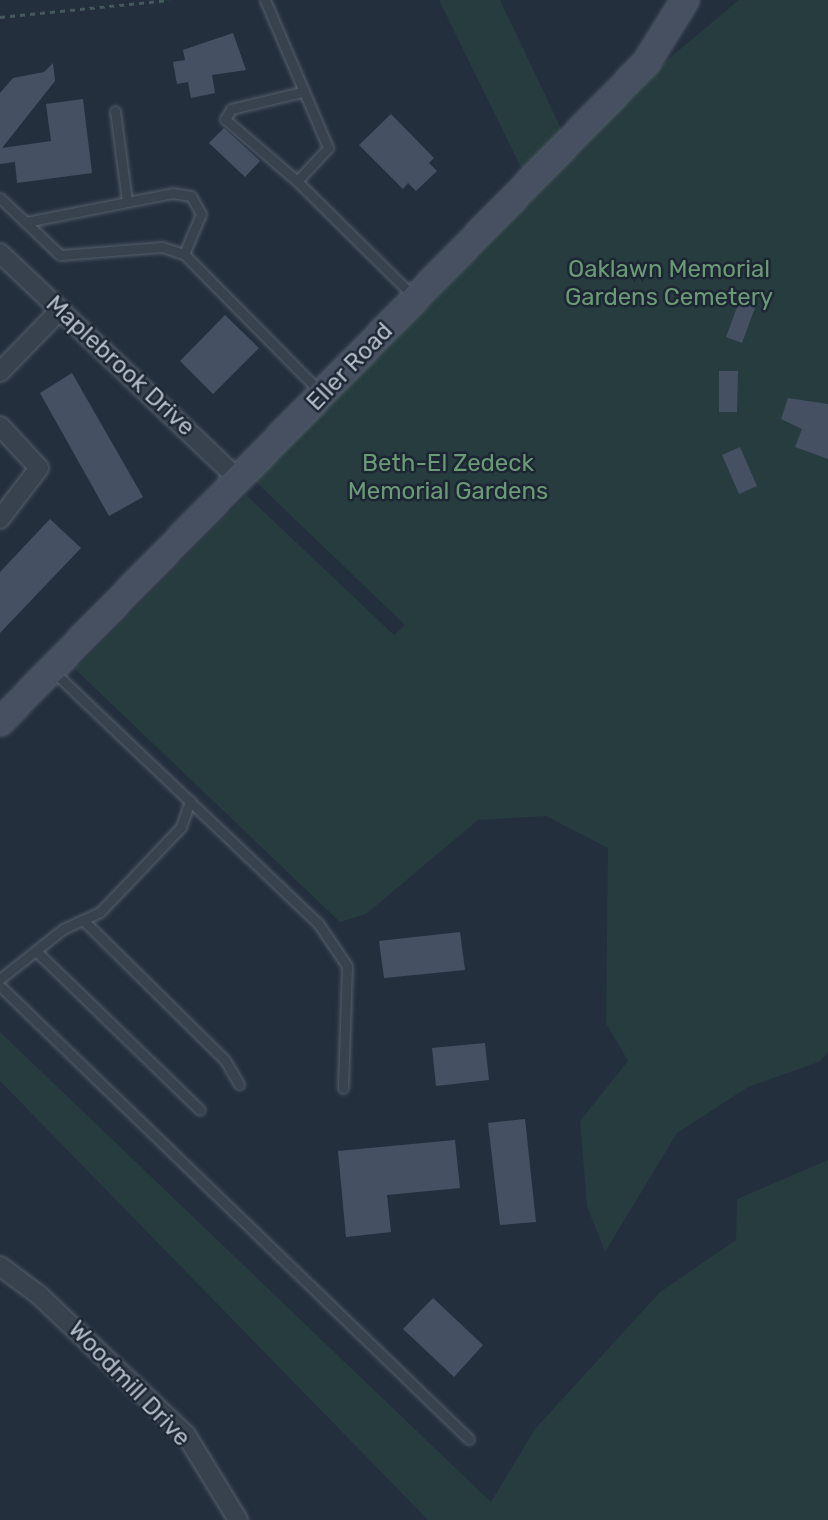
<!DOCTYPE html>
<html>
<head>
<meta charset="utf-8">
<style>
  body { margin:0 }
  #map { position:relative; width:828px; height:1520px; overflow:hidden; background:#242f3e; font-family:Rubik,sans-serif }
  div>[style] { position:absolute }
  .green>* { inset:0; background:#263c3f }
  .building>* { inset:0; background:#455162 }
  .path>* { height:2.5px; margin-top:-1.25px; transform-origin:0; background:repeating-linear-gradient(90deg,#44595c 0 5px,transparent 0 10px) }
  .roads { filter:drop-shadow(0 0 2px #565f6c) drop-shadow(0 0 2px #565f6c) }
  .lane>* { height:9px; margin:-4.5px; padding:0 4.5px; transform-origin:4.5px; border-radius:4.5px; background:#38414e }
  .street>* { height:18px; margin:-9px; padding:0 9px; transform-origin:9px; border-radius:9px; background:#38414e }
  .secondary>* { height:26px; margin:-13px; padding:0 13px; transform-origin:13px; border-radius:13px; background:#465061 }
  span { translate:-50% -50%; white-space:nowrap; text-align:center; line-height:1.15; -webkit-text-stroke:5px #1d2633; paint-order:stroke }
  .park-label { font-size:24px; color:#6b9a76 }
  .street-label { font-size:24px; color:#b4bcc9 }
</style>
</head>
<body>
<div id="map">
  <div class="green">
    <div style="clip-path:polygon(439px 0,500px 0,574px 156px,666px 61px,739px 0,828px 0,828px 1052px,819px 1062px,748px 1087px,677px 1133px,605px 1252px,587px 1206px,580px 1121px,628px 1061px,606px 1023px,608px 848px,546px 816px,478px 820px,366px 914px,340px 922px,75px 669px,246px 495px,394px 635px,405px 625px,254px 480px,535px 196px)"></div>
    <div style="clip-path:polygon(0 1032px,491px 1502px,535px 1429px,660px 1292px,736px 1240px,737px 1199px,828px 1160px,828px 1520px,428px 1520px,0 1081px)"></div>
  </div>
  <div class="building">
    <div style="clip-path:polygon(233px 33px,246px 70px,212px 75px,215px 93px,191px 98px,188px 82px,177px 84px,173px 62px,185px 60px,183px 50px)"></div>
    <div style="clip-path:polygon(53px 63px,55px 81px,2px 148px,51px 141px,46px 104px,83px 99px,92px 173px,17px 183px,15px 162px,0 164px,0 93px,13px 78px,44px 72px)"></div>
    <div style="clip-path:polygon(391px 114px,434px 158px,429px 163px,437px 171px,416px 191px,408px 183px,403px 189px,359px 145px)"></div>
    <div style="clip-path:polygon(224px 128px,260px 161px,245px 177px,209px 143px)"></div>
    <div style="clip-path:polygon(740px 299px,756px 305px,742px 343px,726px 337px)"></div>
    <div style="clip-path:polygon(225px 315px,259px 348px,213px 394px,180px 361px)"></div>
    <div style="clip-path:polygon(719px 371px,738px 371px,737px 412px,719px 412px)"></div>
    <div style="clip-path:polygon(72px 373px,143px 497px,109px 516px,40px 393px)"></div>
    <div style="clip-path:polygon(788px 398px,828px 404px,828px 459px,795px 447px,802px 429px,781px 419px)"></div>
    <div style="clip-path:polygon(740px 447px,757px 486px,739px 494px,722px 455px)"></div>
    <div style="clip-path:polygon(50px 519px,81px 548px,0 633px,0 572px)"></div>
    <div style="clip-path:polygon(460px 932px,465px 970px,384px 978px,379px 941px)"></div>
    <div style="clip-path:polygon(485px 1043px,489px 1080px,436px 1086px,432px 1048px)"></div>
    <div style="clip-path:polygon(525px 1119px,536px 1222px,500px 1225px,488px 1123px)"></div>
    <div style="clip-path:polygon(455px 1140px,460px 1188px,387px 1195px,391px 1232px,346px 1237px,338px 1151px)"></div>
    <div style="clip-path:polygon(433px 1298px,483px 1345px,454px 1377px,403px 1329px)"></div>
  </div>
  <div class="path">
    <div style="left:0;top:17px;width:170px;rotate:-5.7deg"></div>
  </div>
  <div class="roads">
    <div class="lane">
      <div style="left:265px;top:0;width:161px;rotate:66.9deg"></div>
      <div style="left:328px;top:148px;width:45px;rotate:133.2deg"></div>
      <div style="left:297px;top:181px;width:162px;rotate:44.7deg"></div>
      <div style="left:115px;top:111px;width:91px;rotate:82.4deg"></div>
      <div style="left:297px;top:181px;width:95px;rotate:-139.3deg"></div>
      <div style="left:225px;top:119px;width:12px;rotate:-59deg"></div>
      <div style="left:231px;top:109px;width:73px;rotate:-13.5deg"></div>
      <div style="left:0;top:198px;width:83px;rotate:43.5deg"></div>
      <div style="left:60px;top:255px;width:102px;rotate:-4.5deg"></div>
      <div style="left:162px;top:247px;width:23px;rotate:18deg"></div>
      <div style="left:184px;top:254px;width:192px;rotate:45.4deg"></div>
      <div style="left:26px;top:222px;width:149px;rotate:-11.2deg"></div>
      <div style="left:172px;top:193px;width:19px;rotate:9deg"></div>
      <div style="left:191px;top:196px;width:21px;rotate:61deg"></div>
      <div style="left:201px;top:214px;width:43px;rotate:113deg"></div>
      <div style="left:53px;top:671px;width:366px;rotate:43.6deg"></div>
      <div style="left:318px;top:923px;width:52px;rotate:56deg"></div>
      <div style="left:347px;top:966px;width:122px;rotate:91.9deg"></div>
      <div style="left:83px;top:920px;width:199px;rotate:44.6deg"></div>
      <div style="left:225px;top:1060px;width:28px;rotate:60deg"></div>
      <div style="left:36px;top:951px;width:228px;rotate:44.1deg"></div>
      <div style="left:0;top:979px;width:80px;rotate:-38.4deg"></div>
      <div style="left:63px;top:929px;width:41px;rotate:-24.7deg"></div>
      <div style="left:100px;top:912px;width:117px;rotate:-46.4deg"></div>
      <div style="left:181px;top:827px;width:28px;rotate:-71deg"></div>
      <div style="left:0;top:986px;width:652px;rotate:44.01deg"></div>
    </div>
    <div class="street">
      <div style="left:0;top:253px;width:330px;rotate:43.5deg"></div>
      <div style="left:0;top:372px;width:86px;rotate:-45.9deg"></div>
      <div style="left:0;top:426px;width:57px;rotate:47.1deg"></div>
      <div style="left:39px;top:468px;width:64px;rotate:127.4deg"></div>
      <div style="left:0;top:1266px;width:49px;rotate:36.6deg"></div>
      <div style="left:39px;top:1295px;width:203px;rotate:43.6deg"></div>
      <div style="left:186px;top:1435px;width:100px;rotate:58.5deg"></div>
    </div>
    <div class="secondary">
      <div style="left:0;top:722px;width:923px;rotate:-45.57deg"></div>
      <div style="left:646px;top:63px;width:74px;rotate:-58.2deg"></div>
    </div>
  </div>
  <div class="park-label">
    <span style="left:669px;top:284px">Oaklawn Memorial<br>Gardens Cemetery</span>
    <span style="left:448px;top:478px">Beth-El Zedeck<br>Memorial Gardens</span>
  </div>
  <div class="street-label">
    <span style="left:120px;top:366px;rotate:43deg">Maplebrook Drive</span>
    <span style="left:350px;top:367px;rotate:-46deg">Eller Road</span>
    <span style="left:129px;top:1384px;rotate:46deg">Woodmill Drive</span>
  </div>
</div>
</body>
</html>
